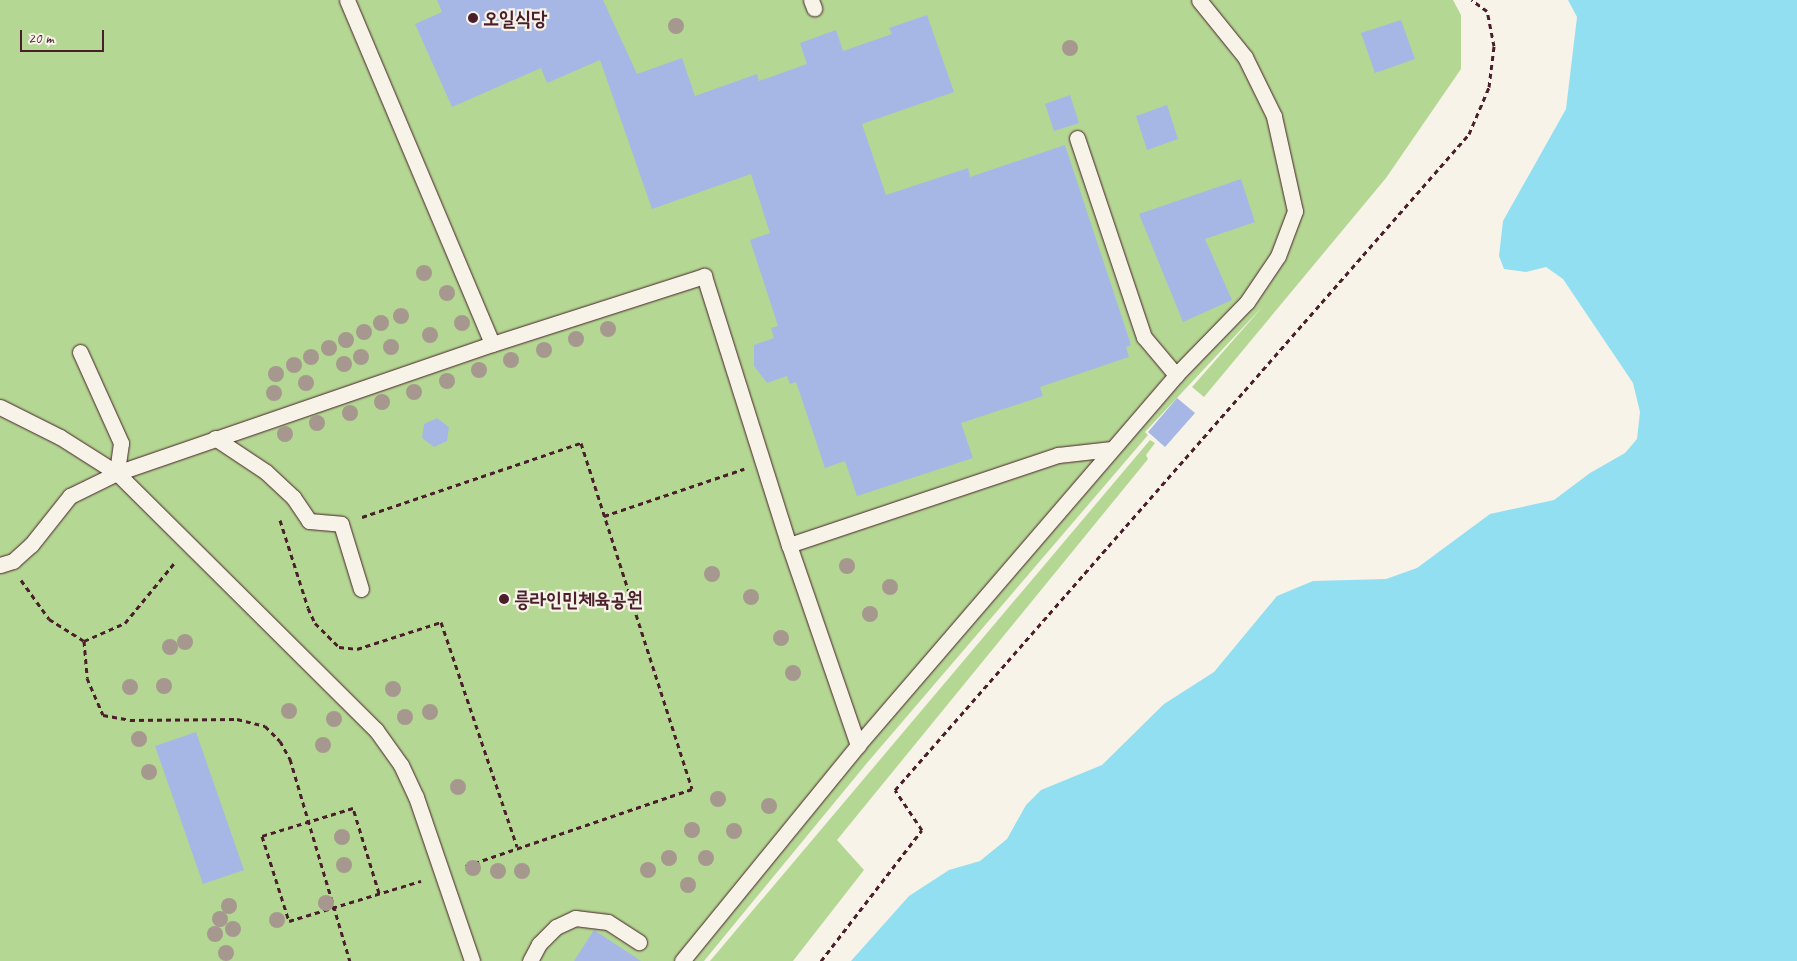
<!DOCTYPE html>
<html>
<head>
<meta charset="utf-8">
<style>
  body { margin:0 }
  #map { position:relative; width:1797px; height:961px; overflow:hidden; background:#f7f3e8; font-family:Caveat,"Poor Story",sans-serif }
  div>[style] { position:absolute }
  .green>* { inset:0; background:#b4d893 }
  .water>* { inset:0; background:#92dff2 }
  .building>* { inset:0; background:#a6b7e6 }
  .path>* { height:3px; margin-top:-1.5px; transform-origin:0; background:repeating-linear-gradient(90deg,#4a1f2b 0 5px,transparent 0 9px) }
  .roads { filter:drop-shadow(0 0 1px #4a1f2b) drop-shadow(0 0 1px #4a1f2b) }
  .service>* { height:15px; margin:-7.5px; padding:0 7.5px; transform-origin:7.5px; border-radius:7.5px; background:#f7f3e8 }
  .trees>* { width:16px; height:16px; margin:-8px; border-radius:50%; background:#a6988e }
  .dots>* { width:14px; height:14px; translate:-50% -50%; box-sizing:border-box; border:2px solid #f7f3e8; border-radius:50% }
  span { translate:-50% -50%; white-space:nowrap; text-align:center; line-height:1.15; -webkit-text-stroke:4.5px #f7f3e8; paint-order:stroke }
  .poi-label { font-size:20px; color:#4a1f2b; font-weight:700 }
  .left { translate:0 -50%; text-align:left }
  .scale { position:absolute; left:20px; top:30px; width:84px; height:22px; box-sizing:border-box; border:2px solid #4a1f2b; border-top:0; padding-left:6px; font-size:15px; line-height:18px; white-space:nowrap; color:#4a1f2b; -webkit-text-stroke:4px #f7f3e8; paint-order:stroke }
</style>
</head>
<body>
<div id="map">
  <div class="green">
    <div style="clip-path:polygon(0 0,1453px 0,1461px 15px,1461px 69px,1386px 178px,1204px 397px,1192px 387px,1265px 304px,1145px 432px,1148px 435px,867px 763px,704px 961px,0 961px)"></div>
    <div style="clip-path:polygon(1150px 440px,1155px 443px,1146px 455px,1148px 459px,837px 840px,864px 870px,793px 961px,710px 961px)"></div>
  </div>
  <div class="water">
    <div style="clip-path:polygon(1568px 0,1797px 0,1797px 961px,851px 961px,909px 896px,949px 870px,980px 861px,1007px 839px,1026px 805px,1041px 790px,1102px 765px,1164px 704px,1214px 672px,1277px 596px,1313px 581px,1386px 579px,1417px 568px,1490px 514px,1554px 500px,1590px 473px,1625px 453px,1637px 439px,1640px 412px,1633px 383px,1563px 279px,1546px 267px,1526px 272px,1504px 269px,1499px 256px,1503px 221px,1566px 109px,1577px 17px)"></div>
  </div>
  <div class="building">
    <div style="clip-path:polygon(437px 0,603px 0,637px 74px,682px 58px,695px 96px,757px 74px,759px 81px,807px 64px,800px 43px,836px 30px,843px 51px,892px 34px,889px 28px,927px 15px,954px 92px,862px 124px,886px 195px,968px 168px,970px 177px,1065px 145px,1131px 345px,1126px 347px,1129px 357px,1040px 387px,1043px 396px,961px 423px,973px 458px,857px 496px,845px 461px,825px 468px,796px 382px,790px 384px,787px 376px,767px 383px,754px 366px,754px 345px,774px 338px,771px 328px,778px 326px,750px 240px,770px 233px,751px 174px,652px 209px,600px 60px,547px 83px,541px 68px,452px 107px,415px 24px,442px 12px)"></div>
    <div style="clip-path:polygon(1401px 20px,1415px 59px,1375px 73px,1361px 33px)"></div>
    <div style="clip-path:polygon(1070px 95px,1079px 123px,1054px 131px,1045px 104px)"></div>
    <div style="clip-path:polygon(1167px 105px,1178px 139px,1147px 150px,1136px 116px)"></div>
    <div style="clip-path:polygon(1241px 179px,1255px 222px,1205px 239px,1232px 300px,1183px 322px,1139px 214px)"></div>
    <div style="clip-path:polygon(1177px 398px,1195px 413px,1165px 447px,1148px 432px)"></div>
    <div style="clip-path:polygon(437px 418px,449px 427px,447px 441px,434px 447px,422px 438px,424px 424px)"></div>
    <div style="clip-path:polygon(196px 732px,244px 870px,203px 884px,155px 746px)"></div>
    <div style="clip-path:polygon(594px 930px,641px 961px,574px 961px)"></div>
  </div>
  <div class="path">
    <div style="left:604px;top:516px;width:148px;rotate:-18.6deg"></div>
    <div style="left:362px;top:517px;width:231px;rotate:-18.7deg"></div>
    <div style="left:581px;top:443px;width:363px;rotate:72.2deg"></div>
    <div style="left:692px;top:789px;width:242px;rotate:161.2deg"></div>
    <div style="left:280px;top:520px;width:92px;rotate:72.3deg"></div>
    <div style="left:308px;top:608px;width:17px;rotate:65deg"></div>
    <div style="left:315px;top:623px;width:34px;rotate:45deg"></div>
    <div style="left:339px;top:647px;width:18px;rotate:6deg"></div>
    <div style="left:357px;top:649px;width:88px;rotate:-17.8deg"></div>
    <div style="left:441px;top:622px;width:237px;rotate:71.3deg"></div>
    <div style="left:21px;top:580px;width:48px;rotate:54.3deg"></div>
    <div style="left:49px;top:619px;width:41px;rotate:32.2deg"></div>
    <div style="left:84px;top:641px;width:37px;rotate:85deg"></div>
    <div style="left:87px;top:678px;width:40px;rotate:66.6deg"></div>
    <div style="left:103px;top:715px;width:27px;rotate:10deg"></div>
    <div style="left:130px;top:720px;width:107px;rotate:-0.5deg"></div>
    <div style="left:237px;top:719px;width:29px;rotate:14deg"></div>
    <div style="left:265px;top:726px;width:21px;rotate:45deg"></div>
    <div style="left:280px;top:741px;width:21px;rotate:61deg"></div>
    <div style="left:290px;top:759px;width:211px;rotate:73.5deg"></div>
    <div style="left:84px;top:641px;width:45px;rotate:-23.7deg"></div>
    <div style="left:125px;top:623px;width:80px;rotate:-50.6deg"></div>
    <div style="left:379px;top:893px;width:89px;rotate:-107deg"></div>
    <div style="left:353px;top:808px;width:95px;rotate:162.9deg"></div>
    <div style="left:262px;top:836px;width:89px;rotate:72.4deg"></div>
    <div style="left:289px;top:921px;width:138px;rotate:-16.9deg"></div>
    <div style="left:821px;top:961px;width:165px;rotate:-52.4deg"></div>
    <div style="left:922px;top:830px;width:48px;rotate:-124deg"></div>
    <div style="left:895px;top:790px;width:872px;rotate:-48.81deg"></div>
    <div style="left:1469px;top:134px;width:51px;rotate:-66.9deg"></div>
    <div style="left:1489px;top:87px;width:41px;rotate:-83deg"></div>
    <div style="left:1494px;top:46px;width:36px;rotate:-101deg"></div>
    <div style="left:1487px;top:11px;width:19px;rotate:-144deg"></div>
  </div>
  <div class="roads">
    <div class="service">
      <div style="left:347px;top:0;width:373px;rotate:67.1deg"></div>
      <div style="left:811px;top:0;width:9px;rotate:69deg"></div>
      <div style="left:1077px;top:138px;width:210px;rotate:71.4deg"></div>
      <div style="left:1144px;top:337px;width:50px;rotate:49.9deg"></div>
      <div style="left:80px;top:352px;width:100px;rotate:65.7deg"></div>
      <div style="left:121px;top:443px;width:30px;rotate:98deg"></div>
      <div style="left:0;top:407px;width:67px;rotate:26.6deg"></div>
      <div style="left:60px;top:437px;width:67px;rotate:32.3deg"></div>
      <div style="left:117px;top:473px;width:365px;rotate:44.8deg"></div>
      <div style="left:376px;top:730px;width:43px;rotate:54.5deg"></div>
      <div style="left:401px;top:765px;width:35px;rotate:65deg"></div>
      <div style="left:416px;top:797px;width:173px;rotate:71.1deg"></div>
      <div style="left:215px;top:438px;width:61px;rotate:33.7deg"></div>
      <div style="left:266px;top:472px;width:37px;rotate:43deg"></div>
      <div style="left:293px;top:497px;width:29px;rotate:56deg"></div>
      <div style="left:309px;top:521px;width:32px;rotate:5deg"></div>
      <div style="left:341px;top:524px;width:68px;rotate:72.9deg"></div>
      <div style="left:789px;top:545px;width:284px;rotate:-18.5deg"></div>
      <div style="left:1058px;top:455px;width:54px;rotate:-6.3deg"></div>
      <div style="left:0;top:565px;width:14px;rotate:-17deg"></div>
      <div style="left:13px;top:561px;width:24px;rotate:-42deg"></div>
      <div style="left:31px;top:545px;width:63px;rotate:-51.5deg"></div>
      <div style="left:70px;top:496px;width:52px;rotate:-26.1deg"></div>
      <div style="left:117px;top:473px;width:397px;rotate:-19deg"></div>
      <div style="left:492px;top:344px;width:223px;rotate:-17.8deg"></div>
      <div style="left:704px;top:276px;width:282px;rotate:72.5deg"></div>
      <div style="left:789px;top:545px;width:212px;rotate:71deg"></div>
      <div style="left:530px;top:961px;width:19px;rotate:-62deg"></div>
      <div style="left:539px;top:944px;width:24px;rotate:-45deg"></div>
      <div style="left:556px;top:927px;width:21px;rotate:-25deg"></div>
      <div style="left:575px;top:918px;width:33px;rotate:7deg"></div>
      <div style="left:608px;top:922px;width:37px;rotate:33deg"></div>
      <div style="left:682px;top:961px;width:279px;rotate:-50.8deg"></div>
      <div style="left:858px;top:745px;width:488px;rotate:-49.3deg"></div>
      <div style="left:1176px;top:375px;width:102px;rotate:-45.8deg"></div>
      <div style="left:1247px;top:302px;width:55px;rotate:-56deg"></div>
      <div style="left:1278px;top:256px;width:48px;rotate:-69.3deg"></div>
      <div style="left:1295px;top:211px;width:97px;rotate:-102.5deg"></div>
      <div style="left:1274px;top:116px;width:66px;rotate:-116.2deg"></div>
      <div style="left:1245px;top:57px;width:73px;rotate:-128.9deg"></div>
    </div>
  </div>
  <div class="trees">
    <div style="left:676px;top:26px"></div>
    <div style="left:1070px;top:48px"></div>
    <div style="left:424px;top:273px"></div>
    <div style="left:447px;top:293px"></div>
    <div style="left:401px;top:316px"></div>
    <div style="left:381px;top:323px"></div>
    <div style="left:462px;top:323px"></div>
    <div style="left:608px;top:329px"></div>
    <div style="left:364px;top:332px"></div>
    <div style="left:430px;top:335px"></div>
    <div style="left:576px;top:339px"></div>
    <div style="left:346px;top:340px"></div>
    <div style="left:391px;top:347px"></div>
    <div style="left:329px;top:348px"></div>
    <div style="left:544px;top:350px"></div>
    <div style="left:311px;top:357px"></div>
    <div style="left:361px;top:357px"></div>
    <div style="left:511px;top:360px"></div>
    <div style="left:344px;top:364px"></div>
    <div style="left:294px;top:365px"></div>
    <div style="left:479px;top:370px"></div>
    <div style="left:276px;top:374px"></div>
    <div style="left:447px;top:381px"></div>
    <div style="left:306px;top:383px"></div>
    <div style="left:414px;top:392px"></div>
    <div style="left:274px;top:393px"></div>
    <div style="left:382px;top:402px"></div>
    <div style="left:350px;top:413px"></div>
    <div style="left:317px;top:423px"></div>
    <div style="left:285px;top:434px"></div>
    <div style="left:847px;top:566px"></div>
    <div style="left:712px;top:574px"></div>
    <div style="left:890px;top:587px"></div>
    <div style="left:751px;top:597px"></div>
    <div style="left:870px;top:614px"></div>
    <div style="left:781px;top:638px"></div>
    <div style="left:185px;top:642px"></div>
    <div style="left:170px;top:647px"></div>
    <div style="left:793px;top:673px"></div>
    <div style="left:164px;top:686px"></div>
    <div style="left:130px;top:687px"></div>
    <div style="left:393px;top:689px"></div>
    <div style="left:289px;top:711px"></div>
    <div style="left:430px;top:712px"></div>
    <div style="left:405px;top:717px"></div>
    <div style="left:334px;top:719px"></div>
    <div style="left:139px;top:739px"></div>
    <div style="left:323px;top:745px"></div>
    <div style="left:149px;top:772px"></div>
    <div style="left:458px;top:787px"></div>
    <div style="left:718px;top:799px"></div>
    <div style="left:769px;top:806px"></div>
    <div style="left:692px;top:830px"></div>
    <div style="left:734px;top:831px"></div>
    <div style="left:342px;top:837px"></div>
    <div style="left:669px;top:858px"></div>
    <div style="left:706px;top:858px"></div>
    <div style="left:344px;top:865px"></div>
    <div style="left:473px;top:868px"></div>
    <div style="left:648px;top:870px"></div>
    <div style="left:498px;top:871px"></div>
    <div style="left:522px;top:871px"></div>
    <div style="left:688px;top:885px"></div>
    <div style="left:326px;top:903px"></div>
    <div style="left:229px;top:906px"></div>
    <div style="left:220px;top:919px"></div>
    <div style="left:277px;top:920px"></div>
    <div style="left:233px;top:929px"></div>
    <div style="left:215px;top:934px"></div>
    <div style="left:226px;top:953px"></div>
  </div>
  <div class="dots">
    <div style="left:473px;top:18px;background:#4a1f2b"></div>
    <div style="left:504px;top:599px;background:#4a1f2b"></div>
  </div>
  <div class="poi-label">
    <span class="left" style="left:483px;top:18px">오일식당</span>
    <span class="left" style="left:514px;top:599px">릉라인민체육공원</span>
  </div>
  <div class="scale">20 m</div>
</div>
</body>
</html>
